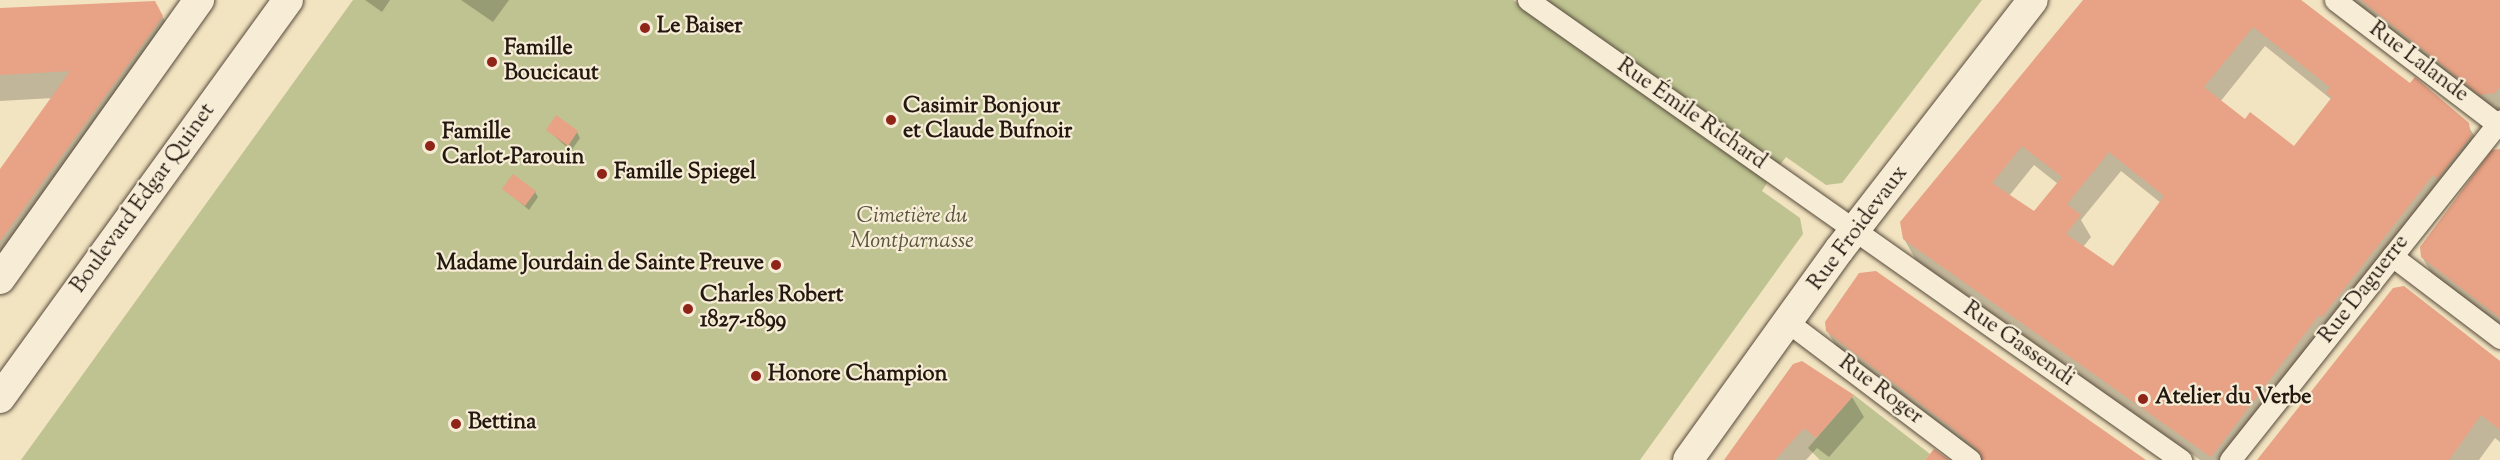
<!DOCTYPE html>
<html>
<head>
<meta charset="utf-8">
<style>
  body { margin:0 }
  #map { position:relative; width:2500px; height:460px; overflow:hidden; background:#f3e4c1; font-family:"Sorts Mill Goudy",serif }
  div>[style] { position:absolute }
  .green>* { inset:0; background:#bec391 }
  .shadow>* { inset:0; background:#0003 }
  .building>* { inset:0; background:#e8a285 }
  .roads { filter:drop-shadow(0 0 2px #574b3c) drop-shadow(0 0 2px #574b3c) }
  .street>* { height:21px; margin:-10.5px; padding:0 10.5px; transform-origin:10.5px; border-radius:10.5px; background:#f7edd7 }
  .secondary>* { height:30px; margin:-15px; padding:0 15px; transform-origin:15px; border-radius:15px; background:#f7edd7 }
  .dots>* { width:16px; height:16px; translate:-50% -50%; box-sizing:border-box; border:3px solid #f7edd7; border-radius:50% }
  span { translate:-50% -50%; white-space:nowrap; text-align:center; line-height:1.15; -webkit-text-stroke:4.5px #f7edd7; paint-order:stroke }
  .poi-label { font-size:22px; color:#23180f; font-weight:700 }
  .left { translate:0 -50%; text-align:left }
  .right { translate:-100% -50%; text-align:right }
  .street-label { font-size:22px; color:#23180f }
  .park-label { font-size:22px; color:#59543c; font-style:italic }
</style>
</head>
<body>
<div id="map">
  <div class="green">
    <div style="clip-path:polygon(353px 0,1513px 0,1769px 180px,1762px 191px,1800px 218px,1803px 234px,1640px 460px,21px 460px)"></div>
    <div style="clip-path:polygon(1543px 0,1982px 0,1842px 183px,1826px 185px,1786px 157px,1779px 166px)"></div>
    <div style="clip-path:polygon(1854px 395px,1930px 454px,1925px 460px,1820px 460px,1808px 448px)"></div>
  </div>
  <div class="shadow">
    <div style="clip-path:polygon(365px 0,390px 0,382px 12px)"></div>
    <div style="clip-path:polygon(461px 0,509px 0,493px 22px)"></div>
    <div style="clip-path:polygon(evenodd,2086px 0,2301px 0,2410px 86px,2467px 124px,2480px 145px,2236px 460px,2200px 460px,1916px 260px,1904px 239px,2086px 0,2265px 46px,2332px 100px,2294px 148px,2245px 121px,2220px 102px,2265px 46px,2086px 0,2034px 165px,2058px 184px,2034px 213px,2009px 196px,2034px 165px,2086px 0,2121px 171px,2161px 203px,2113px 268px,2083px 247px,2091px 237px,2081px 220px,2121px 171px)"></div>
    <div style="clip-path:polygon(2353px 0,2500px 0,2500px 112px,2492px 113px)"></div>
    <div style="clip-path:polygon(154px 2px,177px 42px,0 287px,0 171px,53px 98px,0 101px,0 9px)"></div>
    <div style="clip-path:polygon(548px 130px,577px 132px,580px 138px,571px 151px)"></div>
    <div style="clip-path:polygon(2500px 151px,2500px 330px,2436px 281px,2422px 257px)"></div>
    <div style="clip-path:polygon(504px 189px,535px 192px,538px 197px,529px 210px)"></div>
    <div style="clip-path:polygon(1827px 331px,2143px 460px,1979px 460px,1840px 352px)"></div>
    <div style="clip-path:polygon(2500px 363px,2500px 442px,2495px 438px,2479px 460px,2259px 460px)"></div>
    <div style="clip-path:polygon(1852px 397px,1864px 417px,1829px 457px,1817px 448px,1806px 460px,1726px 460px)"></div>
  </div>
  <div class="building">
    <div style="clip-path:polygon(evenodd,2083px 0,2301px 0,2410px 83px,2415px 77px,2469px 123px,2471px 136px,2437px 179px,2433px 175px,2322px 317px,2319px 315px,2211px 457px,1903px 239px,1900px 222px,2083px 0,2253px 27px,2330px 87px,2326px 93px,2332px 97px,2294px 146px,2250px 112px,2245px 119px,2204px 87px,2253px 27px,2083px 0,2022px 146px,2062px 177px,2034px 211px,1992px 183px,2022px 146px,2083px 0,2109px 152px,2164px 196px,2113px 266px,2066px 234px,2081px 215px,2067px 204px,2109px 152px)"></div>
    <div style="clip-path:polygon(2361px 0,2500px 0,2500px 86px,2495px 93px,2480px 95px)"></div>
    <div style="clip-path:polygon(155px 1px,163px 16px,0 241px,0 169px,70px 71px,0 75px,0 8px)"></div>
    <div style="clip-path:polygon(556px 115px,578px 131px,568px 146px,546px 130px)"></div>
    <div style="clip-path:polygon(2500px 149px,2500px 318px,2421px 257px,2420px 247px,2492px 150px)"></div>
    <div style="clip-path:polygon(513px 174px,536px 191px,525px 206px,502px 189px)"></div>
    <div style="clip-path:polygon(1876px 271px,1945px 319px,2146px 460px,1983px 460px,1978px 450px,1951px 427px,1826px 331px,1825px 322px,1859px 273px)"></div>
    <div style="clip-path:polygon(2404px 286px,2500px 361px,2500px 430px,2481px 415px,2449px 460px,2257px 460px,2393px 288px)"></div>
    <div style="clip-path:polygon(1802px 361px,1854px 395px,1816px 438px,1804px 428px,1775px 460px,1724px 460px,1793px 364px)"></div>
    <div style="clip-path:polygon(1934px 449px,1949px 460px,1925px 460px)"></div>
  </div>
  <div class="roads">
    <div class="street">
      <div style="left:1528px;top:0;width:799px;rotate:35.16deg"></div>
      <div style="left:2335px;top:0;width:208px;rotate:37.4deg"></div>
      <div style="left:2392px;top:256px;width:136px;rotate:37.2deg"></div>
      <div style="left:1789px;top:323px;width:227px;rotate:37.1deg"></div>
      <div style="left:2230px;top:460px;width:434px;rotate:-51.5deg"></div>
    </div>
    <div class="secondary">
      <div style="left:0;top:279px;width:343px;rotate:-54.5deg"></div>
      <div style="left:0;top:398px;width:491px;rotate:-54.1deg"></div>
      <div style="left:1688px;top:460px;width:259px;rotate:-54.3deg"></div>
      <div style="left:1839px;top:250px;width:316px;rotate:-52.2deg"></div>
    </div>
  </div>
  <div class="dots">
    <div style="left:645px;top:28px;background:#8f2418"></div>
    <div style="left:492px;top:62px;background:#8f2418"></div>
    <div style="left:891px;top:120px;background:#8f2418"></div>
    <div style="left:430px;top:146px;background:#8f2418"></div>
    <div style="left:602px;top:174px;background:#8f2418"></div>
    <div style="left:776px;top:265px;background:#8f2418"></div>
    <div style="left:688px;top:309px;background:#8f2418"></div>
    <div style="left:756px;top:376px;background:#8f2418"></div>
    <div style="left:2143px;top:399px;background:#8f2418"></div>
    <div style="left:456px;top:424px;background:#8f2418"></div>
  </div>
  <div class="poi-label">
    <span class="left" style="left:657px;top:28px">Le Baiser</span>
    <span class="left" style="left:504px;top:62px">Famille<br>Boucicaut</span>
    <span class="left" style="left:903px;top:120px">Casimir Bonjour<br>et Claude Bufnoir</span>
    <span class="left" style="left:442px;top:146px">Famille<br>Carlot-Parouin</span>
    <span class="left" style="left:614px;top:174px">Famille Spiegel</span>
    <span class="right" style="left:764px;top:265px">Madame Jourdain de Sainte Preuve</span>
    <span class="left" style="left:700px;top:309px">Charles Robert<br>1827-1899</span>
    <span class="left" style="left:768px;top:376px">Honore Champion</span>
    <span class="left" style="left:2155px;top:399px">Atelier du Verbe</span>
    <span class="left" style="left:468px;top:424px">Bettina</span>
  </div>
  <div class="street-label">
    <span style="left:2418px;top:63px;rotate:37deg">Rue Lalande</span>
    <span style="left:1691px;top:115px;rotate:35deg">Rue Émile Richard</span>
    <span style="left:144px;top:199px;rotate:-54deg">Boulevard Edgar Quinet</span>
    <span style="left:1859px;top:229px;rotate:-53deg">Rue Froidevaux</span>
    <span style="left:2365px;top:290px;rotate:-52deg">Rue Daguerre</span>
    <span style="left:2018px;top:345px;rotate:35deg">Rue Gassendi</span>
    <span style="left:1880px;top:391px;rotate:37deg">Rue Roger</span>
  </div>
  <div class="park-label">
    <span style="left:912px;top:230px">Cimetière du<br>Montparnasse</span>
  </div>
</div>
</body>
</html>
